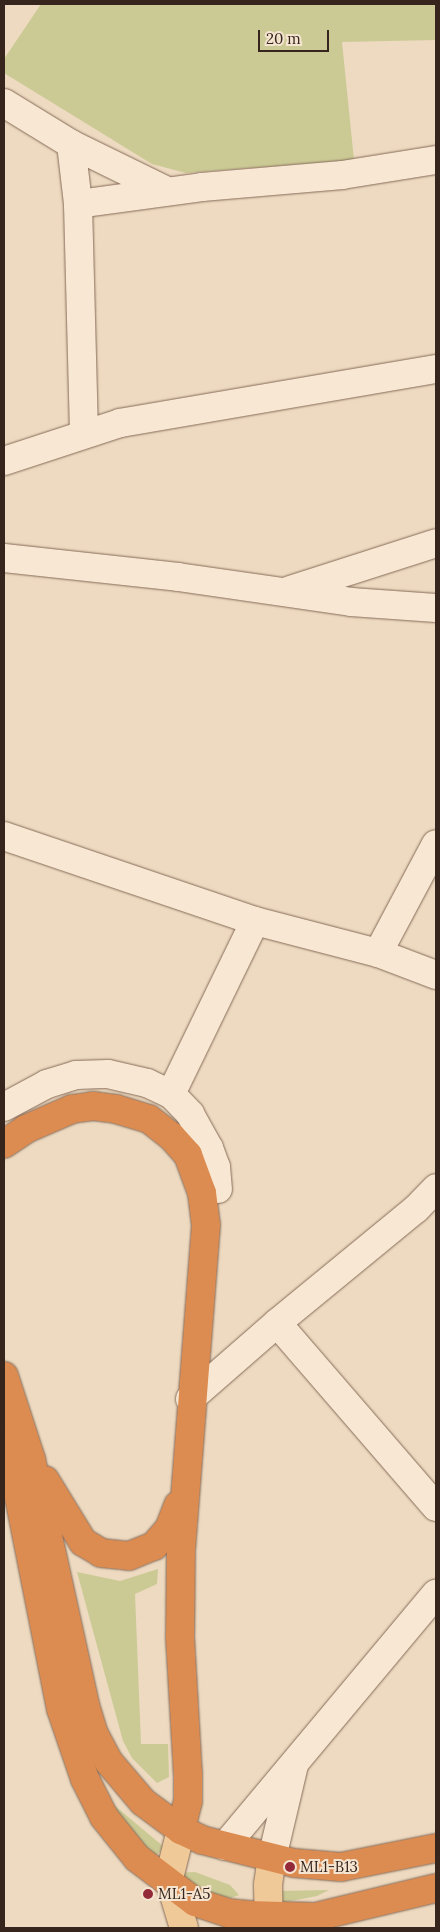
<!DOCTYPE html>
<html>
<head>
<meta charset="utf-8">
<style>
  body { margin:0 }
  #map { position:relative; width:440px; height:1932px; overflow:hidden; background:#eddac0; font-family:Lora,serif }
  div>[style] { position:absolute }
  .green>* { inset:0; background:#cbca95 }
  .roads { filter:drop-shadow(0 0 1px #866b59) drop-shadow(0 0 1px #866b59) }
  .minor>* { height:28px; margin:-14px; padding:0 14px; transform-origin:14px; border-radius:14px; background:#f8e8d3 }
  .major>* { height:28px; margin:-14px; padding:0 14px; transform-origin:14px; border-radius:14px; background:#f0c998 }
  .highway>* { height:28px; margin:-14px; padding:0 14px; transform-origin:14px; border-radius:14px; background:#dc8c51 }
  .dots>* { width:14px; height:14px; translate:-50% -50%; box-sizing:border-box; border:2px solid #f5e5d0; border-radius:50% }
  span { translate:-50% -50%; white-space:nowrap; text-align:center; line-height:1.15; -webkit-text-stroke:4px #f5e5d0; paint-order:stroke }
  .poi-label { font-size:15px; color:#36251d }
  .left { translate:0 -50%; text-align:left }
  .frame { position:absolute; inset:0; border:5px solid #36251d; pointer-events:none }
  .scale { position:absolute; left:258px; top:30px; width:71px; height:22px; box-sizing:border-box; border:2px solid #36251d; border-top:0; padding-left:6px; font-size:15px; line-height:18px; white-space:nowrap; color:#36251d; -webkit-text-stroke:4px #f5e5d0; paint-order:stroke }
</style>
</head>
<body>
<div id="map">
  <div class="green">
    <div style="clip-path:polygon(41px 4px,436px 4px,436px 40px,342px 42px,354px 160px,186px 173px,152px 164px,4px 73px,4px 59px)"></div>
    <div style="clip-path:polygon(158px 1569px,157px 1584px,135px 1594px,141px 1744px,168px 1744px,169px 1777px,157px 1783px,132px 1758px,123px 1741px,77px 1572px,120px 1581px)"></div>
    <div style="clip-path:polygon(102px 1795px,164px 1847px,152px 1860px)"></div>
    <div style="clip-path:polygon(195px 1872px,230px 1885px,239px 1895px,231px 1898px,214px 1895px,175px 1873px)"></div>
    <div style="clip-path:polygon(329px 1890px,317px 1896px,280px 1903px,278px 1891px)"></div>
  </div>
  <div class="roads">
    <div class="minor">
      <div style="left:4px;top:103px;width:79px;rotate:31.5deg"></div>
      <div style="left:71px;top:144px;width:60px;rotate:83.3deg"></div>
      <div style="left:78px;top:204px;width:229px;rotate:88.5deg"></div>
      <div style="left:71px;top:144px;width:107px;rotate:26.1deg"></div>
      <div style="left:78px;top:204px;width:125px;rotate:-7.8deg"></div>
      <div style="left:202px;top:187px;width:141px;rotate:-4.9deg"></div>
      <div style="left:342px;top:175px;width:95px;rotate:-9.1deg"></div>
      <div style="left:4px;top:461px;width:122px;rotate:-18.1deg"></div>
      <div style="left:120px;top:423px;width:321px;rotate:-9.7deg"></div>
      <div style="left:4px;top:558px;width:175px;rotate:6.2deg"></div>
      <div style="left:178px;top:577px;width:175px;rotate:8.2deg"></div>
      <div style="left:351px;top:602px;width:85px;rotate:4deg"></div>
      <div style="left:290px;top:590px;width:153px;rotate:-17.8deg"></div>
      <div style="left:4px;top:836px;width:265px;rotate:18.7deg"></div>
      <div style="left:255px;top:921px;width:127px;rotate:14.6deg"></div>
      <div style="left:378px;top:953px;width:62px;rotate:20.8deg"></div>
      <div style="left:378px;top:953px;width:123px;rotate:-62deg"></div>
      <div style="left:171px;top:1094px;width:192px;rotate:-64.1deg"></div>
      <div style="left:4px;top:1107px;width:49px;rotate:-28.1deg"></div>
      <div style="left:47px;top:1084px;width:30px;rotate:-17deg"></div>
      <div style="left:76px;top:1075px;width:32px;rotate:-2deg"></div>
      <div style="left:108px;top:1074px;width:40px;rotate:13deg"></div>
      <div style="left:147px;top:1083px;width:26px;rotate:25deg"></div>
      <div style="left:171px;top:1094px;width:28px;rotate:46deg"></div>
      <div style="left:190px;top:1114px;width:39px;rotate:61deg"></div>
      <div style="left:209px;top:1148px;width:20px;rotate:70deg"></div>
      <div style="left:216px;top:1167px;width:22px;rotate:85deg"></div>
      <div style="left:277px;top:1323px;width:243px;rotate:49.2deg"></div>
      <div style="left:190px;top:1399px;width:116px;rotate:-41.1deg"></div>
      <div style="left:277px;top:1323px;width:180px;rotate:-39.4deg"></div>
      <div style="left:416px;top:1209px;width:29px;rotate:-46deg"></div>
      <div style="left:225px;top:1846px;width:329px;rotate:-50.1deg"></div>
      <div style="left:272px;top:1858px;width:96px;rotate:-76.7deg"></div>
    </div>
    <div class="major">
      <div style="left:181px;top:1830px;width:49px;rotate:104deg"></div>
      <div style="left:169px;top:1878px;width:52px;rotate:73.3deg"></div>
      <div style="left:269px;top:1928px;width:43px;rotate:-91.3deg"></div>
      <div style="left:268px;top:1885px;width:27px;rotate:-82deg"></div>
    </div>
    <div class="highway">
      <div style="left:4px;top:1144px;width:27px;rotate:-34deg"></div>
      <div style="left:26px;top:1129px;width:50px;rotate:-23.5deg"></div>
      <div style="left:72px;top:1109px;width:21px;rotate:-8deg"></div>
      <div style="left:93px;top:1106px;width:23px;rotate:7deg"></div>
      <div style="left:116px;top:1109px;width:34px;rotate:17deg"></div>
      <div style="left:149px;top:1119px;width:28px;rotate:38deg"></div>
      <div style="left:171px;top:1136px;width:25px;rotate:48deg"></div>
      <div style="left:188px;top:1155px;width:40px;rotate:69.8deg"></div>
      <div style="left:202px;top:1193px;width:32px;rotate:83deg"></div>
      <div style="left:206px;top:1225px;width:323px;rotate:94.4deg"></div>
      <div style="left:181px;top:1547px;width:90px;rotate:90.6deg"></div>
      <div style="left:180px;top:1637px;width:137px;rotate:86.7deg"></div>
      <div style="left:188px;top:1774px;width:27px;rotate:90deg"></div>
      <div style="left:188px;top:1801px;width:30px;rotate:104deg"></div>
      <div style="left:4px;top:1376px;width:87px;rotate:72deg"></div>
      <div style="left:31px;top:1459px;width:252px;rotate:77.6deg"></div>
      <div style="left:85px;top:1705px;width:30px;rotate:73deg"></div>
      <div style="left:94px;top:1734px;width:32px;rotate:62deg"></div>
      <div style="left:109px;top:1762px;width:52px;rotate:49.6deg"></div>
      <div style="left:143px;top:1802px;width:47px;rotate:36.4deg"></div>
      <div style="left:181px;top:1830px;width:23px;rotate:25deg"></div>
      <div style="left:202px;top:1840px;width:95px;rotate:14deg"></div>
      <div style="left:294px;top:1863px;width:47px;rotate:4.9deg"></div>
      <div style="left:341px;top:1867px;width:97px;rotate:-11.3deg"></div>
      <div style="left:4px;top:1438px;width:56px;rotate:75.5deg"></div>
      <div style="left:18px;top:1492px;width:221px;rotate:78.8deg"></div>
      <div style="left:61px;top:1709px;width:74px;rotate:71.1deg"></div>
      <div style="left:85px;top:1779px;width:42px;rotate:63.4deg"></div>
      <div style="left:104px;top:1817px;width:53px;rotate:51.2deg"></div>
      <div style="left:137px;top:1858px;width:73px;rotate:37.2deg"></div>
      <div style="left:195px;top:1902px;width:35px;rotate:18deg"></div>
      <div style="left:228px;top:1913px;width:21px;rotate:5deg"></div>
      <div style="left:249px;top:1915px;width:66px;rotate:1.7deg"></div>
      <div style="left:315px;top:1917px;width:124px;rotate:-13.5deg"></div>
      <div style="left:45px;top:1480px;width:73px;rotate:58.5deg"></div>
      <div style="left:83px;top:1542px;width:21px;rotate:31deg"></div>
      <div style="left:101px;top:1553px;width:28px;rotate:6deg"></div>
      <div style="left:129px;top:1556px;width:27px;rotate:-22deg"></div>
      <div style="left:154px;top:1546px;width:23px;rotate:-49deg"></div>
      <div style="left:169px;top:1529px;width:25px;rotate:-69deg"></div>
    </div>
  </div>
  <div class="dots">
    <div style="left:290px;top:1867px;background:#942a39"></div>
    <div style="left:148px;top:1894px;background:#942a39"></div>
  </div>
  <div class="poi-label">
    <span class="left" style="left:300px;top:1867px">ML1-B13</span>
    <span class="left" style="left:158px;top:1894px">ML1-A5</span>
  </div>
  <div class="frame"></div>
  <div class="scale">20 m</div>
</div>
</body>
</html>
